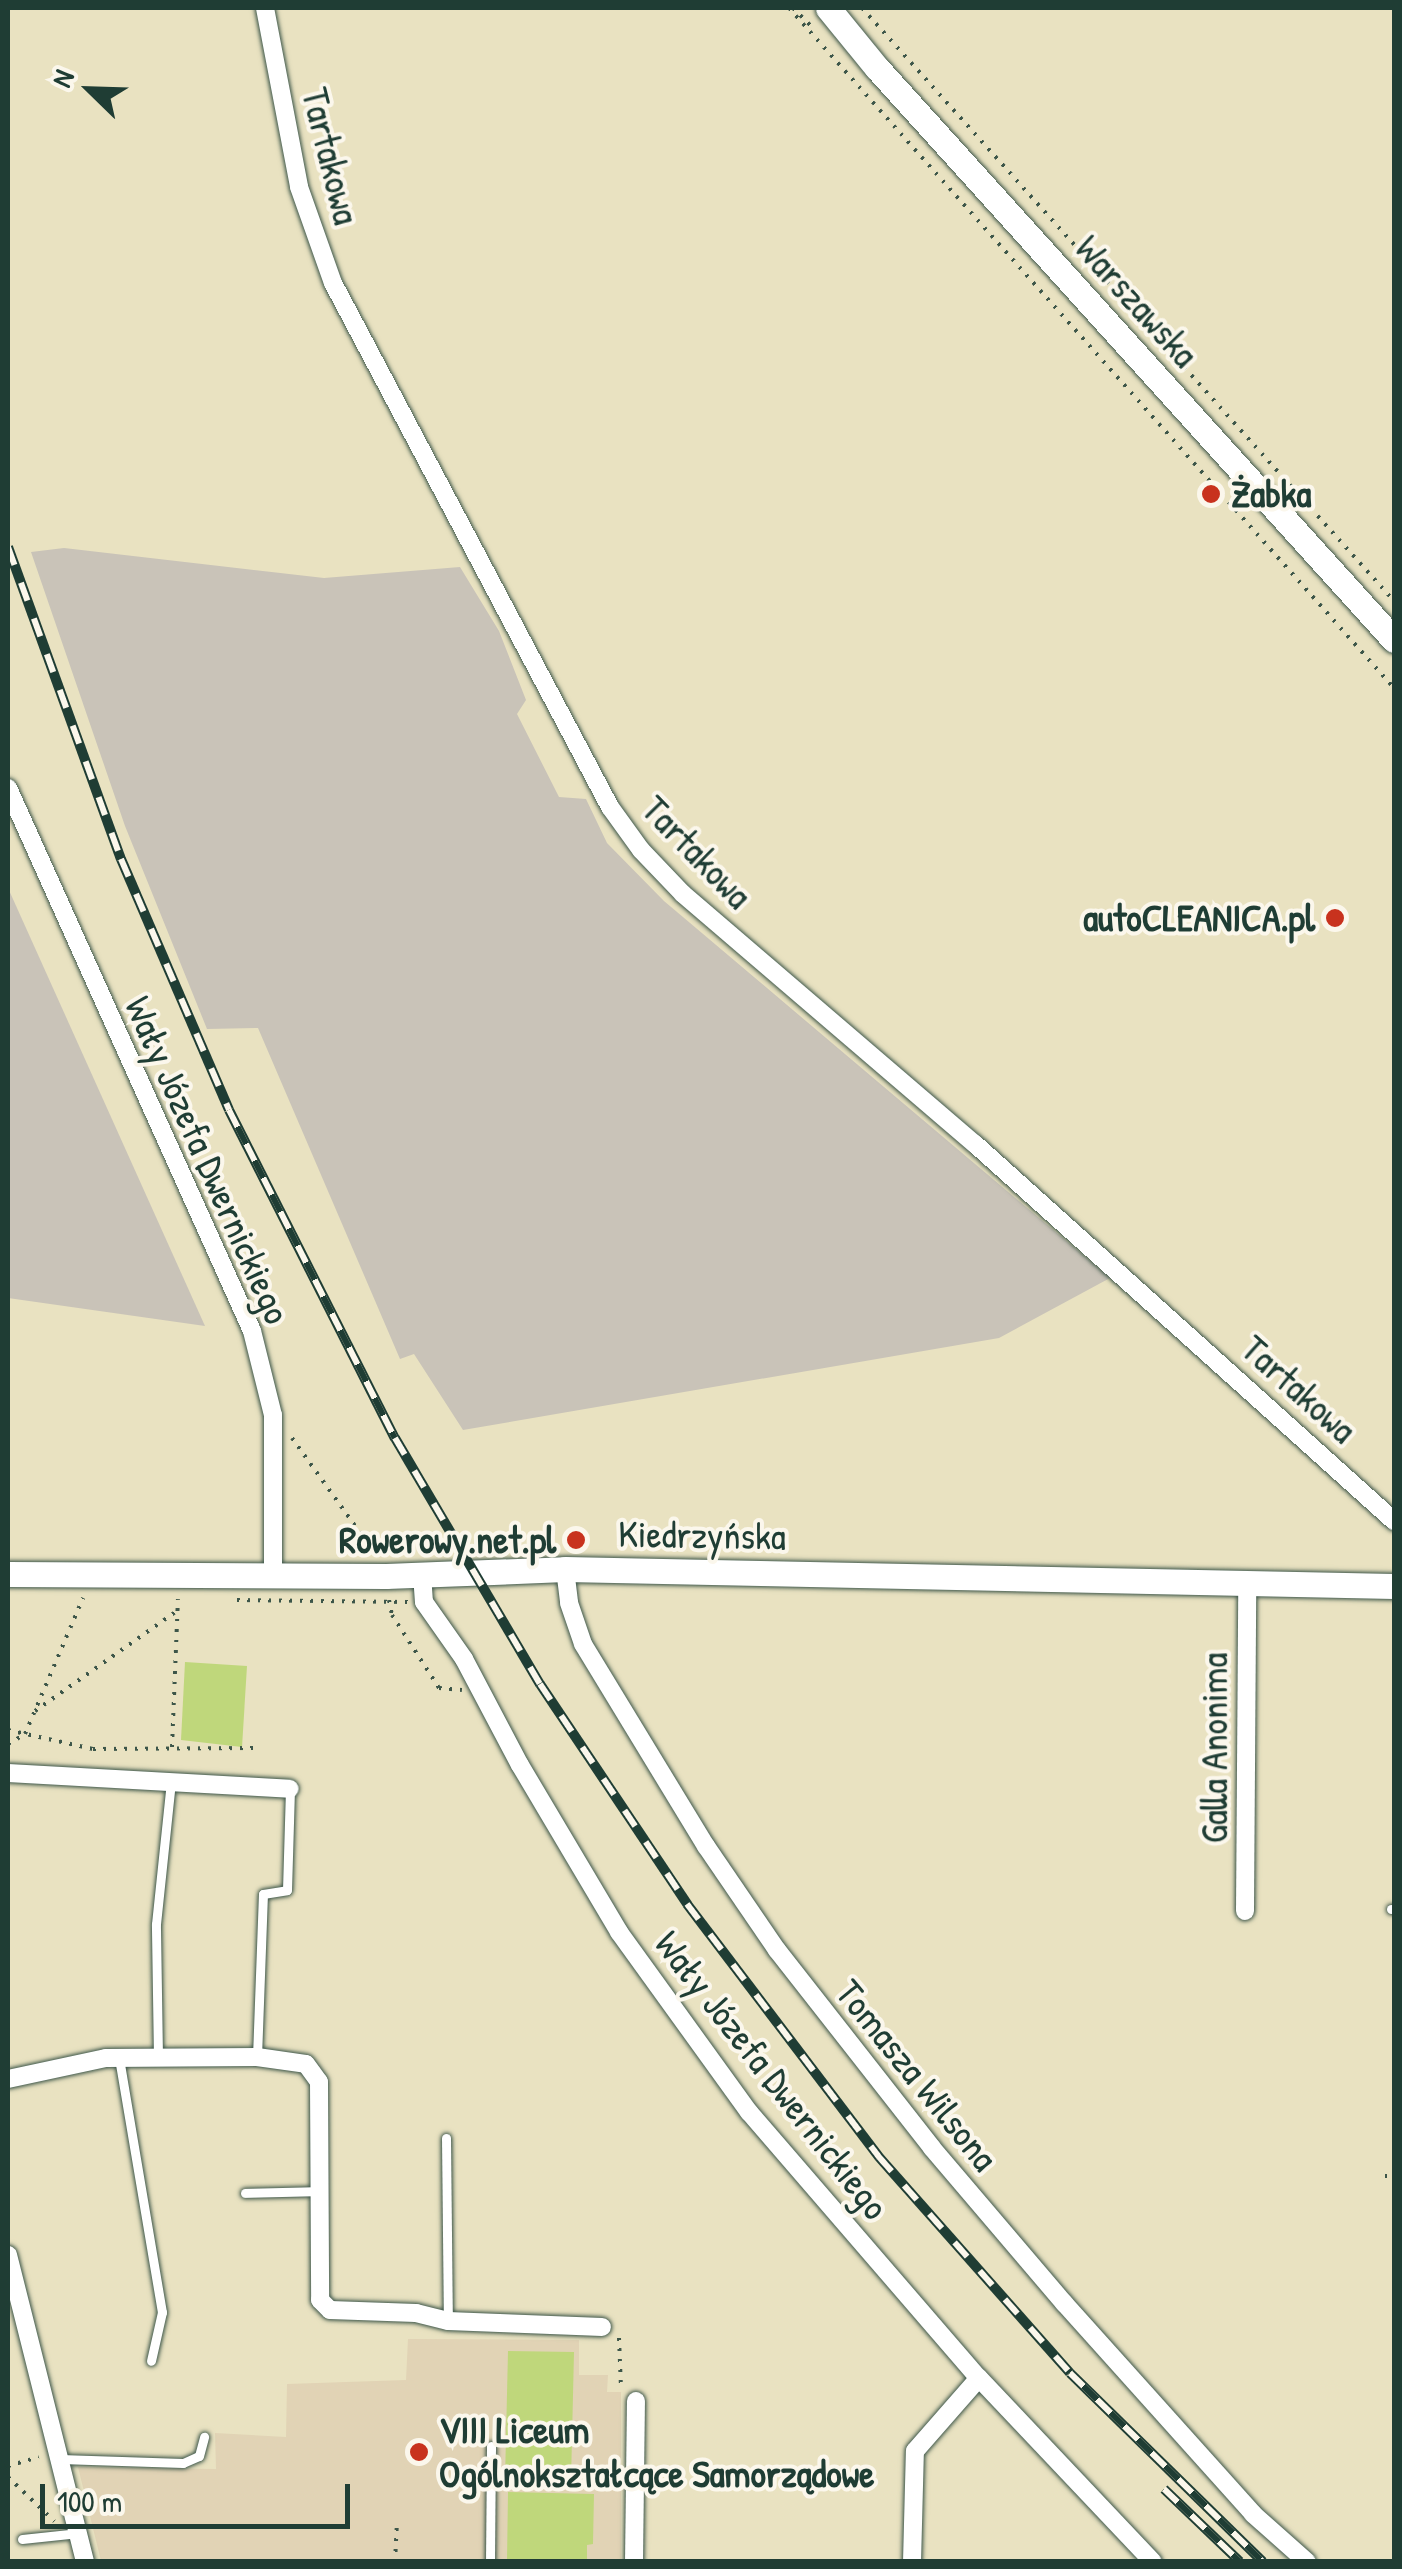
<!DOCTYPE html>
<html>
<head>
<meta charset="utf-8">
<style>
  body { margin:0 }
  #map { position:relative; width:1402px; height:2569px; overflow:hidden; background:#e9e2c1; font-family:"Patrick Hand",sans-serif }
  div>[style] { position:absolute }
  .built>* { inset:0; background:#e1d3b5 }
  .industrial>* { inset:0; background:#c9c3b8 }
  .green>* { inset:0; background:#bfd77b }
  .path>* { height:4px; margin-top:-2px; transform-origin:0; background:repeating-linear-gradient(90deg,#3d5649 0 2.5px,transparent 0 10.5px) }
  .roads { filter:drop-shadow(0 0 2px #3d5649) drop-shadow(0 0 2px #3d5649) }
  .lane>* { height:9px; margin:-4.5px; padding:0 4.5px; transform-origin:4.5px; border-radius:4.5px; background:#fff }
  .street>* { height:18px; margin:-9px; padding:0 9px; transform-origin:9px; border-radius:9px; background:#fff }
  .secondary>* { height:25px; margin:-12.5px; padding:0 12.5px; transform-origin:12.5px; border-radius:12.5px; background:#fff }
  .rail>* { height:10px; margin-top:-5px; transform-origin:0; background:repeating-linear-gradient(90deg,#fbf7ec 0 19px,#1f3d34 0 38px); box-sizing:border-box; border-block:2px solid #1f3d34 }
  .dots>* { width:28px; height:28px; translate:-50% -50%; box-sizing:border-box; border:5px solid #fbf7ec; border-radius:50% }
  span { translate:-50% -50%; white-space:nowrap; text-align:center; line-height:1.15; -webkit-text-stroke:8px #fbf7ec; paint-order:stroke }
  .street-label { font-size:38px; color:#1f3d34 }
  .poi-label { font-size:38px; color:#1f3d34; font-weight:700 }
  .left { translate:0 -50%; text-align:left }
  .right { translate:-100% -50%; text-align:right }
  .frame { position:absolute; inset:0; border:10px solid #1f3d34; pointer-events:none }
  .north { position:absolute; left:40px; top:40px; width:100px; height:100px; -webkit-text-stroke:8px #fbf7ec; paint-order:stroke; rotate:293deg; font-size:28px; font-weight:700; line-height:40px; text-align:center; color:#1f3d34 }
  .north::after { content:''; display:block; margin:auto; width:35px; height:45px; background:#1f3d34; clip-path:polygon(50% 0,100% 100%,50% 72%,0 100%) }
  .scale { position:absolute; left:40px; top:2484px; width:310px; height:45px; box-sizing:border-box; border:5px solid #1f3d34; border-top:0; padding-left:12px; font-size:30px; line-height:35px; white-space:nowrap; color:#1f3d34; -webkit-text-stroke:8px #fbf7ec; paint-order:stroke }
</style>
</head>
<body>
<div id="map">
  <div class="built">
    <div style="clip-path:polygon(408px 2339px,579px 2340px,579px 2375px,608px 2375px,607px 2392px,621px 2392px,621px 2561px,101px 2561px,78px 2467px,216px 2469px,215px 2433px,286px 2437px,287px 2384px,406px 2380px)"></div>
  </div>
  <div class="industrial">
    <div style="clip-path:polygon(64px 548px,324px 578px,460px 567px,499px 631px,526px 700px,517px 714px,559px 797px,586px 799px,607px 843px,664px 901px,1110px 1278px,999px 1338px,463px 1430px,414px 1354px,400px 1359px,258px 1028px,207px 1029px,125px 826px,31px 552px)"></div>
    <div style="clip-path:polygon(8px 888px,205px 1326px,8px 1298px)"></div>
  </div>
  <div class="green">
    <div style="clip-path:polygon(185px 1662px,247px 1666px,242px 1747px,181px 1740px)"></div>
    <div style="clip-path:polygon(508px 2351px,574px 2352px,571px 2480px,505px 2479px)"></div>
    <div style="clip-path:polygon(508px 2492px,594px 2494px,593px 2544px,587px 2545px,587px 2561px,507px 2561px)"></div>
  </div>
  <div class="path">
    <div style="left:789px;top:8px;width:910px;rotate:48.34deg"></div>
    <div style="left:793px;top:8px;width:25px;rotate:45deg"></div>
    <div style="left:862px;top:8px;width:797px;rotate:48.1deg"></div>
    <div style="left:292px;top:1438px;width:140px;rotate:54.3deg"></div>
    <div style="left:237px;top:1600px;width:171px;rotate:0.7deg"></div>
    <div style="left:389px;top:1600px;width:15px;rotate:79deg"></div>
    <div style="left:392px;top:1615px;width:87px;rotate:57.2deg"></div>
    <div style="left:439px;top:1688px;width:23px;rotate:5deg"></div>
    <div style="left:35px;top:1711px;width:175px;rotate:-35.2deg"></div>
    <div style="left:8px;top:1730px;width:87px;rotate:12.6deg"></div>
    <div style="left:93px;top:1749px;width:161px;rotate:-0.4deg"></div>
    <div style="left:8px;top:1744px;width:20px;rotate:-30deg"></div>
    <div style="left:25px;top:1734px;width:148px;rotate:-66.9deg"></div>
    <div style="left:172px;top:1747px;width:148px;rotate:-87.7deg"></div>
    <div style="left:1385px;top:2176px;width:9px"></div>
    <div style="left:619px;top:2338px;width:50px;rotate:87.7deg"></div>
    <div style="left:8px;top:2466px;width:32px;rotate:-16deg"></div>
    <div style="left:8px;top:2477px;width:64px;rotate:43.7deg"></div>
    <div style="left:395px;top:2562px;width:41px;rotate:-87.2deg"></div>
  </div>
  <div class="roads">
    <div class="lane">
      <div style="left:1391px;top:1909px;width:3px"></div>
      <div style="left:158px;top:2057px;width:133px;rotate:-90.9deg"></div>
      <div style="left:156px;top:1924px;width:144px;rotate:-84deg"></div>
      <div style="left:257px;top:2057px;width:163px;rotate:-87.9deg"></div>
      <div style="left:263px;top:1894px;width:24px;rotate:-9deg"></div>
      <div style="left:287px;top:1890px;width:100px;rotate:-88.3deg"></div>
      <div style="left:119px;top:2058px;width:258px;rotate:80.4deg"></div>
      <div style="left:162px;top:2312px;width:50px;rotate:102.7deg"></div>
      <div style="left:446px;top:2138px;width:183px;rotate:89.4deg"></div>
      <div style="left:245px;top:2193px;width:74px;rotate:-1.5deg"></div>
      <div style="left:60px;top:2459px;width:123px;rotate:1.9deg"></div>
      <div style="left:183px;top:2463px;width:17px;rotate:-24deg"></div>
      <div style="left:199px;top:2456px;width:20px;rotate:-75deg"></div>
      <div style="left:22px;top:2539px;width:57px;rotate:-6deg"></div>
      <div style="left:490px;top:2562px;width:116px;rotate:-89.5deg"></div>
    </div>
    <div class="street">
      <div style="left:265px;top:8px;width:182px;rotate:79.2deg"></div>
      <div style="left:299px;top:187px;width:102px;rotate:70.5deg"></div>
      <div style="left:333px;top:283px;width:593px;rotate:62.14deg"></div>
      <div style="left:610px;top:807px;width:53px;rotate:54.2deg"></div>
      <div style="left:641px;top:850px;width:61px;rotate:46.3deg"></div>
      <div style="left:683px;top:894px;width:384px;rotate:40.6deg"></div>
      <div style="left:975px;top:1144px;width:564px;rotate:41.98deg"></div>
      <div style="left:8px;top:788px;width:595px;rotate:65.8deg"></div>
      <div style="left:252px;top:1331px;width:87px;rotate:76deg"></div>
      <div style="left:273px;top:1415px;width:161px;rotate:90deg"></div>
      <div style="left:565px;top:1569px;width:34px;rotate:83deg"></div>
      <div style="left:569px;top:1603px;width:43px;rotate:71.1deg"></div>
      <div style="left:583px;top:1644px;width:237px;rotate:58.7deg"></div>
      <div style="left:706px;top:1846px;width:126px;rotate:55.7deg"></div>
      <div style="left:777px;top:1950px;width:251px;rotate:51.9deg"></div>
      <div style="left:932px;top:2148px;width:204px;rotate:49.6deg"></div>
      <div style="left:1064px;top:2303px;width:283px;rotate:48.1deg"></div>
      <div style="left:1253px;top:2514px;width:72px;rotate:41.6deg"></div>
      <div style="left:422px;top:1574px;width:28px;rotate:86deg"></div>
      <div style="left:424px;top:1602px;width:70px;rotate:54.9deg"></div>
      <div style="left:464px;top:1659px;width:120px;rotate:62.2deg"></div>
      <div style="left:520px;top:1765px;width:194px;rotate:59.3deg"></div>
      <div style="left:619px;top:1932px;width:222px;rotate:54.2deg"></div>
      <div style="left:749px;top:2112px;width:352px;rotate:49.2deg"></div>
      <div style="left:979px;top:2378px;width:253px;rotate:46.6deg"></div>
      <div style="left:8px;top:1773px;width:282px;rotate:3.2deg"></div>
      <div style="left:1245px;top:1911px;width:326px;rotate:-89.6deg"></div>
      <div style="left:8px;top:2079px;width:100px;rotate:-12.1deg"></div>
      <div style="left:106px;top:2058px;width:151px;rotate:-0.4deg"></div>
      <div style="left:257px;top:2057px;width:49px;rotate:8.1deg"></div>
      <div style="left:306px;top:2064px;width:22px;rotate:54deg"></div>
      <div style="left:319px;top:2082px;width:218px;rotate:89.7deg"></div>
      <div style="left:320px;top:2300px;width:14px;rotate:45deg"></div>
      <div style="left:330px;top:2310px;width:86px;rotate:2deg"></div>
      <div style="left:416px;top:2313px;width:33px;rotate:14deg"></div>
      <div style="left:448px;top:2321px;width:154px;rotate:2.2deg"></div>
      <div style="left:8px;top:2255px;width:317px;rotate:75.9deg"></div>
      <div style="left:634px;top:2562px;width:161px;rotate:-89.3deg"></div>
      <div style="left:912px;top:2562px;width:111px;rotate:-88.5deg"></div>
      <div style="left:915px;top:2451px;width:97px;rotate:-48.8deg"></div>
    </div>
    <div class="secondary">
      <div style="left:828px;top:8px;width:77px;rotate:50.8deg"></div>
      <div style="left:877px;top:68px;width:771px;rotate:47.89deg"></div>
      <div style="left:8px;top:1574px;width:378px;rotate:0.3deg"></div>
      <div style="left:386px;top:1576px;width:179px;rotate:-2.2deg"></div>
      <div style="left:565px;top:1569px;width:829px;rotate:1.17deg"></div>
    </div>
  </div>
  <div class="rail">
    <div style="left:8px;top:547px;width:332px;rotate:70.1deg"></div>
    <div style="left:121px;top:859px;width:273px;rotate:66.7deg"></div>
    <div style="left:229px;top:1110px;width:368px;rotate:63.2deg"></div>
    <div style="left:395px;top:1438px;width:286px;rotate:59.5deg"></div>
    <div style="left:540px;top:1684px;width:265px;rotate:56.2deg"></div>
    <div style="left:687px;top:1904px;width:318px;rotate:52.8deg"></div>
    <div style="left:879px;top:2157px;width:288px;rotate:48.5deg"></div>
    <div style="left:1070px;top:2373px;width:270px;rotate:44.4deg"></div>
    <div style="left:1164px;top:2489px;width:105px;rotate:43.8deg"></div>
  </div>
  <div class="dots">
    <div style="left:1211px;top:494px;background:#c8321e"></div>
    <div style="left:1335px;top:918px;background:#c8321e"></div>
    <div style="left:576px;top:1540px;background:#c8321e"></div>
    <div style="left:419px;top:2452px;background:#c8321e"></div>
  </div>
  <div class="street-label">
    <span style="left:331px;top:156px;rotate:76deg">Tartakowa</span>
    <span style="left:1137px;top:301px;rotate:48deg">Warszawska</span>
    <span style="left:697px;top:852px;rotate:46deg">Tartakowa</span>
    <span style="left:208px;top:1160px;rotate:66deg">Wały Józefa Dwernickiego</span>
    <span style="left:1299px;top:1389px;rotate:42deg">Tartakowa</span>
    <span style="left:702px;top:1535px;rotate:1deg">Kiedrzyńska</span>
    <span style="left:1214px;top:1748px;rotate:-90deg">Galla Anonima</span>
    <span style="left:772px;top:2075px;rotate:52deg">Wały Józefa Dwernickiego</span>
    <span style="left:917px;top:2075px;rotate:51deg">Tomasza Wilsona</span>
  </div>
  <div class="poi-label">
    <span class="left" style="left:1231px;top:494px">Żabka</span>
    <span class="right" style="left:1315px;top:918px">autoCLEANICA.pl</span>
    <span class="right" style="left:556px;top:1540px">Rowerowy.net.pl</span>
    <span class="left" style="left:439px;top:2452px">VIII Liceum<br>Ogólnokształcące Samorządowe</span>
  </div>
  <div class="frame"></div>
  <div class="north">N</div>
  <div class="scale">100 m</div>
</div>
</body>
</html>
